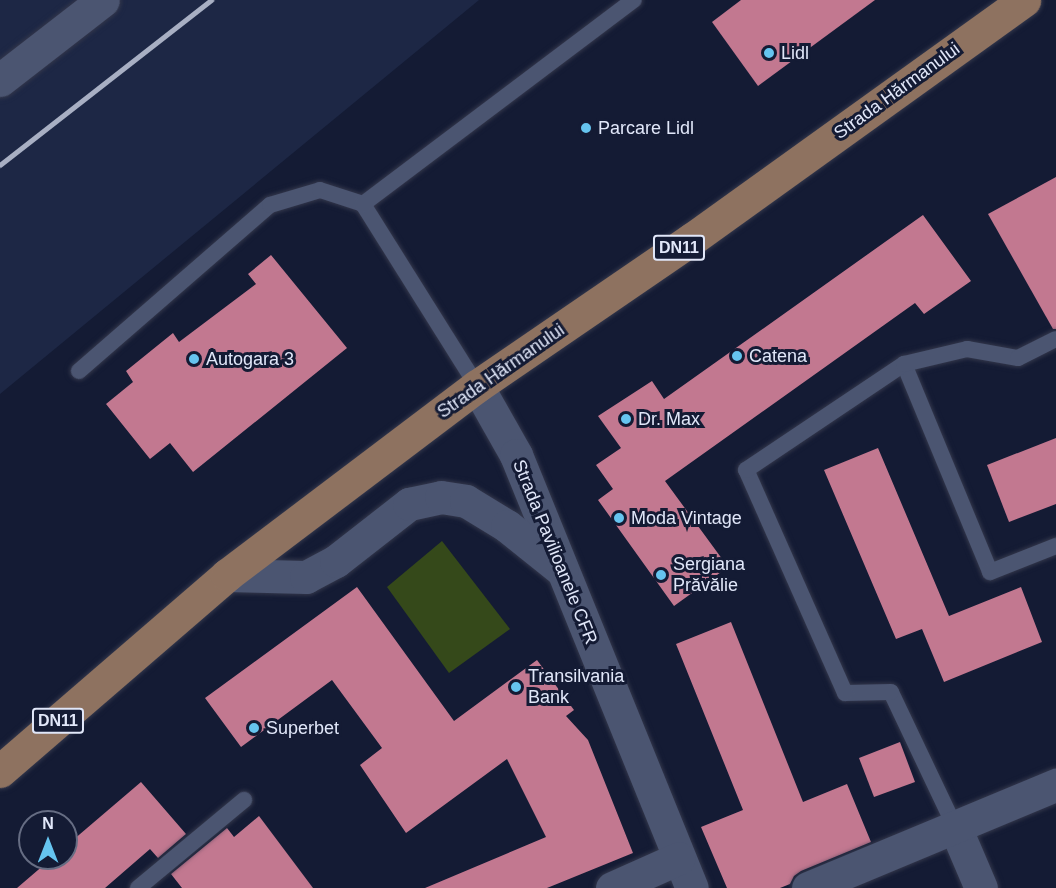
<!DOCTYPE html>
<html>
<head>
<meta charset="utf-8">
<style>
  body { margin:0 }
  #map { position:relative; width:1056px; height:888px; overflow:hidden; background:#141b34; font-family:Arial,sans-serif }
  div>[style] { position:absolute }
  .built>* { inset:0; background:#1d2745 }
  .green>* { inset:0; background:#35491a }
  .building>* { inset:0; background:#c27890 }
  .roads { filter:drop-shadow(0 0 2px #33374b) drop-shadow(0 0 2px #33374b) }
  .lane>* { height:16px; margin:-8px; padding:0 8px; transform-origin:8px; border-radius:8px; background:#4b5571 }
  .street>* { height:33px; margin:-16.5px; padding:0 16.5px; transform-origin:16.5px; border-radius:16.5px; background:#4b5571 }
  .primary>* { height:33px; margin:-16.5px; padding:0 16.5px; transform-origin:16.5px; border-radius:16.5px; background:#8e7260 }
  .rail>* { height:4.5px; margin:-2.25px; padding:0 2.25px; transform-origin:2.25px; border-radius:2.25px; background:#a8afc3 }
  .dots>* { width:16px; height:16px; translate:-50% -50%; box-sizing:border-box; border:3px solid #141b34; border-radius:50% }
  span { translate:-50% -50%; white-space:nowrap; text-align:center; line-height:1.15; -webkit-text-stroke:6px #141b34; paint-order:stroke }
  .shield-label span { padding:2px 4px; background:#141b34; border:2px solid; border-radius:4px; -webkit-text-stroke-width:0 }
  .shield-label { font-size:16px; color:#e1e7f9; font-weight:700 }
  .poi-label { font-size:18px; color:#e1e7f9 }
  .left { translate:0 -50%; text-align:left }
  .street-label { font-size:18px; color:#e1e7f9 }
  .north { position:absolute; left:18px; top:810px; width:60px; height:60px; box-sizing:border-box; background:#141b34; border:2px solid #666d83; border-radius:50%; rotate:0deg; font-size:16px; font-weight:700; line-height:24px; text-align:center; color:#e1e7f9 }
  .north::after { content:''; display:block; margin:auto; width:21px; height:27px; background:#66c4ef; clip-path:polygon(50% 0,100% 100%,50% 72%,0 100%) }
</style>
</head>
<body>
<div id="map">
  <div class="built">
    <div style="clip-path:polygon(0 0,479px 0,0 394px)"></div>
  </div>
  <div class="green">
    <div style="clip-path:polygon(442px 541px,510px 629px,449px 673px,387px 587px)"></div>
  </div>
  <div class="building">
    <div style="clip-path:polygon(741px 0,875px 0,758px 86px,712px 22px)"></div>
    <div style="clip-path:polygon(1056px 177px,1056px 329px,1053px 329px,988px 214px)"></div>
    <div style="clip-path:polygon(923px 215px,971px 281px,924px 314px,915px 303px,665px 481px,728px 567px,674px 606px,598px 500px,613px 489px,596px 465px,621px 448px,598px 416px,652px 381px,664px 399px)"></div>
    <div style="clip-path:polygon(271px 255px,347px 348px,193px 472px,170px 443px,150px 459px,106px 404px,133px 382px,126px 371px,173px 333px,179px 342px,256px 284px,248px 274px)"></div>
    <div style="clip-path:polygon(1056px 438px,1056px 504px,1009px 522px,987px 465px)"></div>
    <div style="clip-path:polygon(878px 448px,949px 616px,1021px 587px,1042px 642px,944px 682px,922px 629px,896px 639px,824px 470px)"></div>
    <div style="clip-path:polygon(357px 587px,454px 721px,537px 660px,574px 710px,566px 716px,588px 740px,633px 853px,547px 888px,425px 888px,546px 837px,507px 759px,406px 833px,360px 765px,382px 748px,332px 680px,241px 747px,205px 698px)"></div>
    <div style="clip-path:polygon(731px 622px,803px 802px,847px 784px,871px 842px,801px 871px,794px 876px,790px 884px,780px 888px,727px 888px,701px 827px,743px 810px,676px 644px)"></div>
    <div style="clip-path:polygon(900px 742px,915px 782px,874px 797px,859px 758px)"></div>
    <div style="clip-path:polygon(141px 782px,186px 834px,158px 858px,150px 849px,105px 888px,17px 888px,52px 858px,66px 858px,66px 846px)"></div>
    <div style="clip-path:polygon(259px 816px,313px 888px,182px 888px,171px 874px,227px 828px,234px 837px)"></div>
  </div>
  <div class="roads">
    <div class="lane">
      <div style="left:904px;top:364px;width:225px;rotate:67.5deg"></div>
      <div style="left:990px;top:572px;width:71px;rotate:-21.5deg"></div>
      <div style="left:79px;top:371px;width:253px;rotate:-41deg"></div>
      <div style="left:270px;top:205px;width:52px;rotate:-16.7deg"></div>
      <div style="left:320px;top:190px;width:45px;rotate:18deg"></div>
      <div style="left:477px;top:386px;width:215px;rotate:-122.1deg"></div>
      <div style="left:363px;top:204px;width:339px;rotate:-37deg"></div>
      <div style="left:955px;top:827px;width:149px;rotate:-115.4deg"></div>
      <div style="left:891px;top:692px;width:46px;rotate:178.8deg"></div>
      <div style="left:845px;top:693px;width:244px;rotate:-113.9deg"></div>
      <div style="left:746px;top:470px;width:190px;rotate:-33.9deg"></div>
      <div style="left:904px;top:364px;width:65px;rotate:-13.4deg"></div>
      <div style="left:967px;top:349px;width:52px;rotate:10deg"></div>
      <div style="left:1018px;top:358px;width:42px;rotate:-26.6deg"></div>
      <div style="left:138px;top:888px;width:138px;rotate:-39.7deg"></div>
    </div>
    <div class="street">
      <div style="left:0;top:80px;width:130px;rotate:-37.8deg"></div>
      <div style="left:477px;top:386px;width:79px;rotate:60.5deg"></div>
      <div style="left:516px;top:455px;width:467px;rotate:67.9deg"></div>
      <div style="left:227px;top:575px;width:79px;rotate:1.5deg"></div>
      <div style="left:306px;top:577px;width:34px;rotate:-28deg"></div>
      <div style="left:336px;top:561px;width:93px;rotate:-38deg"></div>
      <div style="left:409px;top:504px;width:33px;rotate:-12deg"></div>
      <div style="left:441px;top:497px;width:25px;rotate:9deg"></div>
      <div style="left:466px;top:501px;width:48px;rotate:31.4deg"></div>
      <div style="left:507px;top:526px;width:70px;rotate:38.7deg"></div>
      <div style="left:955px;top:827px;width:66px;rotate:66.9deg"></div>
      <div style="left:612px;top:888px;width:73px;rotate:-24.1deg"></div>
      <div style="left:808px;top:888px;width:269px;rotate:-22.6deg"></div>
    </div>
    <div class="primary">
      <div style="left:0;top:771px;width:300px;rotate:-40.8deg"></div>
      <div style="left:227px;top:575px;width:313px;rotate:-37.1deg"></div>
      <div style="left:477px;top:386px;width:260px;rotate:-34.4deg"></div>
      <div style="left:692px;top:239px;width:409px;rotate:-35.7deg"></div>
    </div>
  </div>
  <div class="rail">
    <div style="left:0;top:165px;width:268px;rotate:-38deg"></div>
  </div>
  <div class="dots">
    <div style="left:769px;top:53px;background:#66c4ef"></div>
    <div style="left:586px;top:128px;background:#66c4ef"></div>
    <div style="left:737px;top:356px;background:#66c4ef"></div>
    <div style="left:194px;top:359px;background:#66c4ef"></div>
    <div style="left:626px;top:419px;background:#66c4ef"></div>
    <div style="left:619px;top:518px;background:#66c4ef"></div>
    <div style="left:661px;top:575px;background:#66c4ef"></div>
    <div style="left:516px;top:687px;background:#66c4ef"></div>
    <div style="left:254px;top:728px;background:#66c4ef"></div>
  </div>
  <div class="shield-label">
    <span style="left:679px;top:248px">DN11</span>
    <span style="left:58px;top:721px">DN11</span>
  </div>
  <div class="poi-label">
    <span class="left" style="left:781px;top:53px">Lidl</span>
    <span class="left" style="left:598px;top:128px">Parcare Lidl</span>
    <span class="left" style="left:749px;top:356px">Catena</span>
    <span class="left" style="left:206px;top:359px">Autogara 3</span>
    <span class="left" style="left:638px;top:419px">Dr. Max</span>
    <span class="left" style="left:631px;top:518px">Moda Vintage</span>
    <span class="left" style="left:673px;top:575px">Sergiana<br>Prăvălie</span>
    <span class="left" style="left:528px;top:687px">Transilvania<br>Bank</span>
    <span class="left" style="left:266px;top:728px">Superbet</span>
  </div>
  <div class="street-label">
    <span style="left:897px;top:91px;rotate:-36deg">Strada Hărmanului</span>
    <span style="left:501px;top:371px;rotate:-35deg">Strada Hărmanului</span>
    <span style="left:555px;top:552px;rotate:68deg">Strada Pavilioanele CFR</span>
  </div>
  <div class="north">N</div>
</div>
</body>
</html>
